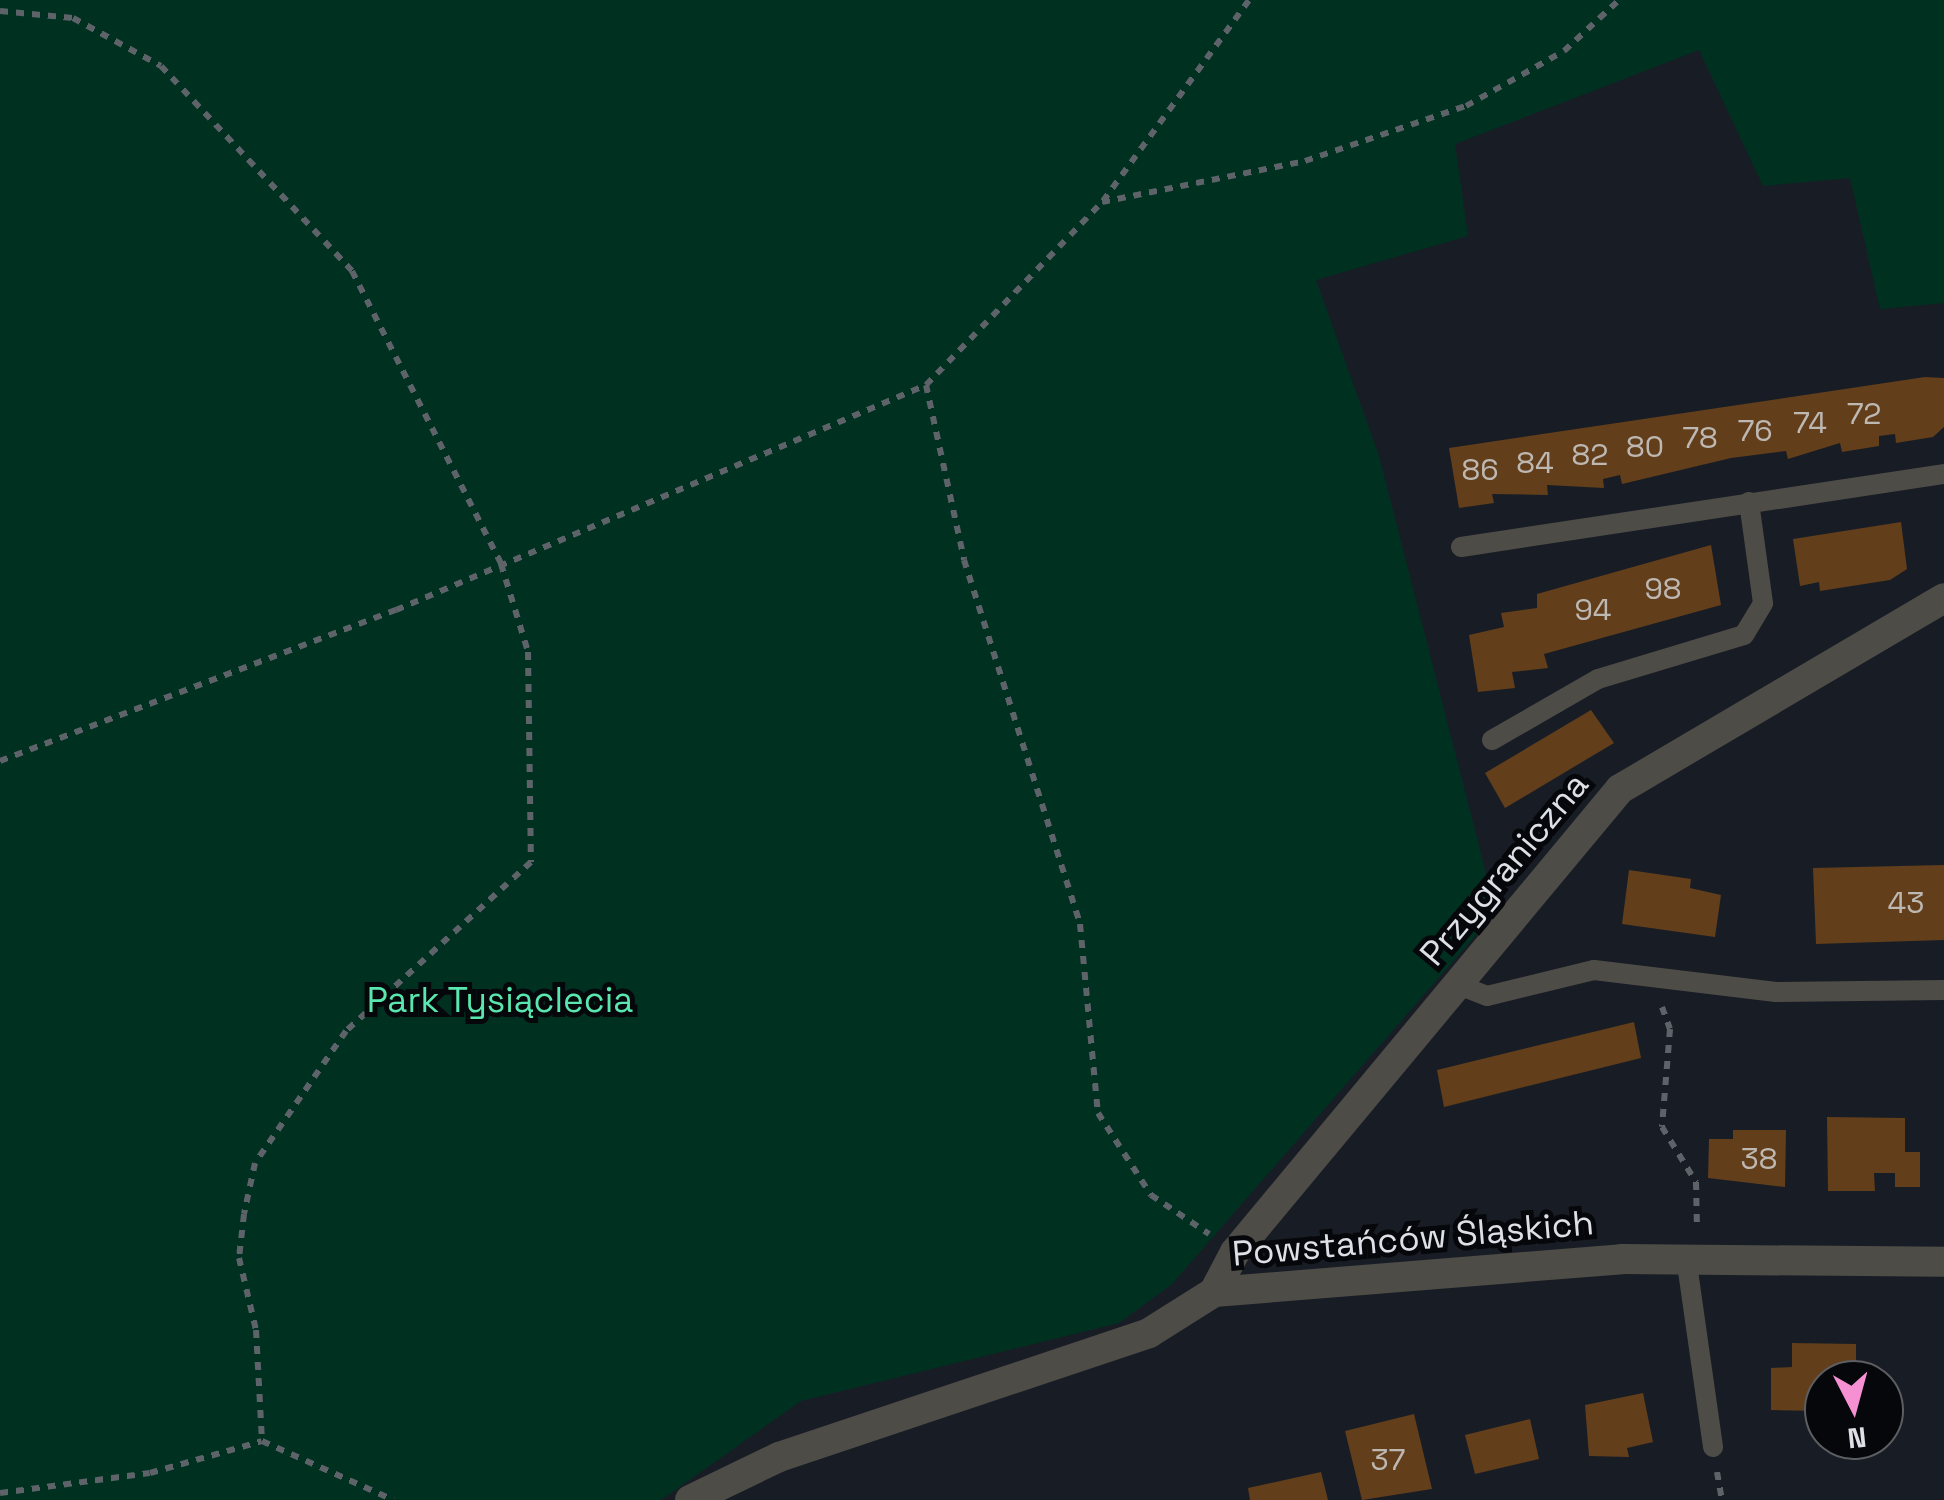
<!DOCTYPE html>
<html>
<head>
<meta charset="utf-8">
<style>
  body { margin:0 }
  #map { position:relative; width:1944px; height:1500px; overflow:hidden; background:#181d25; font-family:"Space Grotesk",sans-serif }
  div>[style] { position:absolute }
  .green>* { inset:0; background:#003120 }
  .building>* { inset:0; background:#623e1b }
  .path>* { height:6px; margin-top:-3px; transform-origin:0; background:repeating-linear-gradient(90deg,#5e6269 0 8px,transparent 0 16px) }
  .lane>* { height:20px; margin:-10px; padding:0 10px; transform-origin:10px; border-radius:10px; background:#4e4c47 }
  .street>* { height:30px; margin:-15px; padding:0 15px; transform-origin:15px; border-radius:15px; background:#4e4c47 }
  span { translate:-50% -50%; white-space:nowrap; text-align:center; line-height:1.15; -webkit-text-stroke:10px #06070a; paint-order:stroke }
  .number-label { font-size:30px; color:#beb8b3 }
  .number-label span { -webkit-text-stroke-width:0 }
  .street-label { font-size:35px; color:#dde0e6 }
  .park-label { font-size:35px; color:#59e6af }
  .north { position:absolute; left:1804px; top:1360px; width:100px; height:100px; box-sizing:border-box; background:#06070a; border:2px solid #5c5e62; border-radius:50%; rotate:174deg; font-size:28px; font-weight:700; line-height:40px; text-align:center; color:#dde0e6 }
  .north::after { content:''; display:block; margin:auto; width:35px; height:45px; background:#f591d2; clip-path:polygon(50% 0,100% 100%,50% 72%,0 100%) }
</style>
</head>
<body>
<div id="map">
  <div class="green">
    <div style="clip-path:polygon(0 0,1944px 0,1944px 303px,1880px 309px,1850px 178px,1763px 186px,1699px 50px,1455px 144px,1468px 236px,1316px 280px,1379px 456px,1496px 912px,1172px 1284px,1119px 1323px,801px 1401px,661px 1500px,0 1500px)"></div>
  </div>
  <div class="building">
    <div style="clip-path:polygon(1925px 377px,1944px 378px,1944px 427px,1933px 437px,1896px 443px,1895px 434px,1879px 436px,1879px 446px,1842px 452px,1840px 443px,1788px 459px,1786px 451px,1731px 458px,1622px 484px,1620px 475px,1603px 479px,1604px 488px,1547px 485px,1548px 495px,1492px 494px,1494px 503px,1459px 508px,1449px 448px)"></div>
    <div style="clip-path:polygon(1901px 522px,1907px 569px,1890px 580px,1820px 591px,1819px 582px,1800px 586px,1793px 539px)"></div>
    <div style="clip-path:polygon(1711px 545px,1721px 605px,1544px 654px,1548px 668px,1512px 672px,1515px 688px,1478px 692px,1469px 635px,1504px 627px,1501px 613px,1537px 608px,1537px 594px)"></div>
    <div style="clip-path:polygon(1591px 710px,1614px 743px,1505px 808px,1485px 773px)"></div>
    <div style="clip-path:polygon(1944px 865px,1944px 940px,1816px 944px,1813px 868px)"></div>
    <div style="clip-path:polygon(1629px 870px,1691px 879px,1690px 888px,1721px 895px,1715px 937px,1622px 924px)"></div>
    <div style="clip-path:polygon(1634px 1022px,1641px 1058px,1444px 1107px,1437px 1070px)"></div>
    <div style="clip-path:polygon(1827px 1117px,1905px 1118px,1905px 1152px,1920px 1152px,1920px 1187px,1895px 1187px,1895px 1173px,1874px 1173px,1875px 1191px,1828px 1191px)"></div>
    <div style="clip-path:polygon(1733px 1130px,1786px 1130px,1785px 1187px,1708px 1178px,1709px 1139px,1733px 1139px)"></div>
    <div style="clip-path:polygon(1792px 1343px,1856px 1344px,1856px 1380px,1824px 1380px,1824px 1411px,1771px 1410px,1771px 1368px,1792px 1367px)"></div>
    <div style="clip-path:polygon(1643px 1393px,1653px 1442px,1627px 1448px,1629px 1457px,1589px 1456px,1585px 1405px)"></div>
    <div style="clip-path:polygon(1414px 1414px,1432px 1489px,1362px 1500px,1345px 1431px)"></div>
    <div style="clip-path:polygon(1530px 1419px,1539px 1459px,1475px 1474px,1465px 1435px)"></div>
    <div style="clip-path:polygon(1321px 1472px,1328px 1500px,1250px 1500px,1248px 1488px)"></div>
  </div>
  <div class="path">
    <div style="left:0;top:11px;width:73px;rotate:5.5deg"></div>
    <div style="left:73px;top:18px;width:100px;rotate:28.6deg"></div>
    <div style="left:161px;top:66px;width:280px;rotate:47deg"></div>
    <div style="left:352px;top:271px;width:329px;rotate:63deg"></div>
    <div style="left:501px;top:564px;width:92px;rotate:72.9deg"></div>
    <div style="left:528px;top:652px;width:210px;rotate:89.2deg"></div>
    <div style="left:531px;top:862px;width:251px;rotate:137.6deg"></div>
    <div style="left:346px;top:1031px;width:160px;rotate:124.6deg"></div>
    <div style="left:255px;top:1163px;width:52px;rotate:102.2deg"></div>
    <div style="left:244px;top:1214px;width:44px;rotate:96.5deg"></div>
    <div style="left:239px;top:1258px;width:74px;rotate:76.7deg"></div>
    <div style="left:256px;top:1330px;width:111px;rotate:86.9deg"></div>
    <div style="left:262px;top:1441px;width:144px;rotate:24.2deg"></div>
    <div style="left:1103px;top:201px;width:248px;rotate:-54deg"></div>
    <div style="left:926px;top:385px;width:179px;rotate:77.7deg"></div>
    <div style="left:964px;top:560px;width:382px;rotate:72.3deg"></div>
    <div style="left:1080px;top:924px;width:190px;rotate:84.6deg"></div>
    <div style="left:1098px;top:1113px;width:98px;rotate:57.1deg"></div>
    <div style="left:1151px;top:1195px;width:70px;rotate:33.9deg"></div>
    <div style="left:0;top:761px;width:424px;rotate:-20.9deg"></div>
    <div style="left:396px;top:610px;width:576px;rotate:-23deg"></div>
    <div style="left:926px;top:385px;width:254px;rotate:-46.1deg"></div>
    <div style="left:1102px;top:202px;width:207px;rotate:-11.4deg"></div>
    <div style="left:1305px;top:161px;width:170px;rotate:-18.9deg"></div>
    <div style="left:1466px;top:106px;width:112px;rotate:-29.3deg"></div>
    <div style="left:1564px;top:51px;width:75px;rotate:-42.8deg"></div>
    <div style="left:1662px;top:1007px;width:23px;rotate:70deg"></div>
    <div style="left:1670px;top:1029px;width:98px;rotate:94.7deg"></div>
    <div style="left:1662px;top:1127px;width:65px;rotate:58.3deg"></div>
    <div style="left:1696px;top:1182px;width:46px;rotate:88.8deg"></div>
    <div style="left:1717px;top:1472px;width:28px;rotate:80deg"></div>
    <div style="left:0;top:1493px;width:151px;rotate:-7.6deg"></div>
    <div style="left:150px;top:1473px;width:116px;rotate:-15.9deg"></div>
  </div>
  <div class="lane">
    <div style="left:1461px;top:547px;width:488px;rotate:-8.6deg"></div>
    <div style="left:1492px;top:740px;width:122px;rotate:-29.9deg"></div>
    <div style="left:1598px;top:679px;width:152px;rotate:-16.8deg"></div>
    <div style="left:1744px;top:635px;width:37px;rotate:-59deg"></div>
    <div style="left:1763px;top:603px;width:102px;rotate:-97.9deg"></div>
    <div style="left:1456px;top:984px;width:33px;rotate:21deg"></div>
    <div style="left:1487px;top:996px;width:110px;rotate:-13.7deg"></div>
    <div style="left:1594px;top:970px;width:183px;rotate:6.9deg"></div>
    <div style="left:1776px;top:992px;width:168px;rotate:-0.7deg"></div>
    <div style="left:1686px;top:1257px;width:192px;rotate:81.9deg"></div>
  </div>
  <div class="street">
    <div style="left:1214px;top:1292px;width:45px;rotate:-62.3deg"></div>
    <div style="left:1235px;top:1252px;width:602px;rotate:-50.26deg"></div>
    <div style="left:1620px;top:789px;width:376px;rotate:-30.5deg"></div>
    <div style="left:690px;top:1500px;width:99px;rotate:-25.8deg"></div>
    <div style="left:779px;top:1457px;width:390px;rotate:-18.5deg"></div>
    <div style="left:1149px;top:1333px;width:77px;rotate:-32.2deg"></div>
    <div style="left:1214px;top:1292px;width:409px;rotate:-4.6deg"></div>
    <div style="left:1622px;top:1259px;width:322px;rotate:0.5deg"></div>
  </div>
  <div class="number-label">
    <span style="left:1864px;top:414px">72</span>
    <span style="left:1810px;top:423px">74</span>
    <span style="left:1755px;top:431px">76</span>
    <span style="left:1700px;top:438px">78</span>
    <span style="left:1645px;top:447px">80</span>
    <span style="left:1590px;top:455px">82</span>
    <span style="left:1535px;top:463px">84</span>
    <span style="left:1480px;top:470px">86</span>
    <span style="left:1663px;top:589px">98</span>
    <span style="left:1593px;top:610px">94</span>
    <span style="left:1906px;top:903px">43</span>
    <span style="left:1759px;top:1159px">38</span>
    <span style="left:1388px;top:1460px">37</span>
  </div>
  <div class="street-label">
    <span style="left:1504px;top:869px;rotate:-50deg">Przygraniczna</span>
    <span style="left:1413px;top:1238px;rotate:-5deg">Powstańców Śląskich</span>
  </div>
  <div class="park-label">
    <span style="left:500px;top:1000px">Park Tysiąclecia</span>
  </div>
  <div class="north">N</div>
</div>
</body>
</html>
